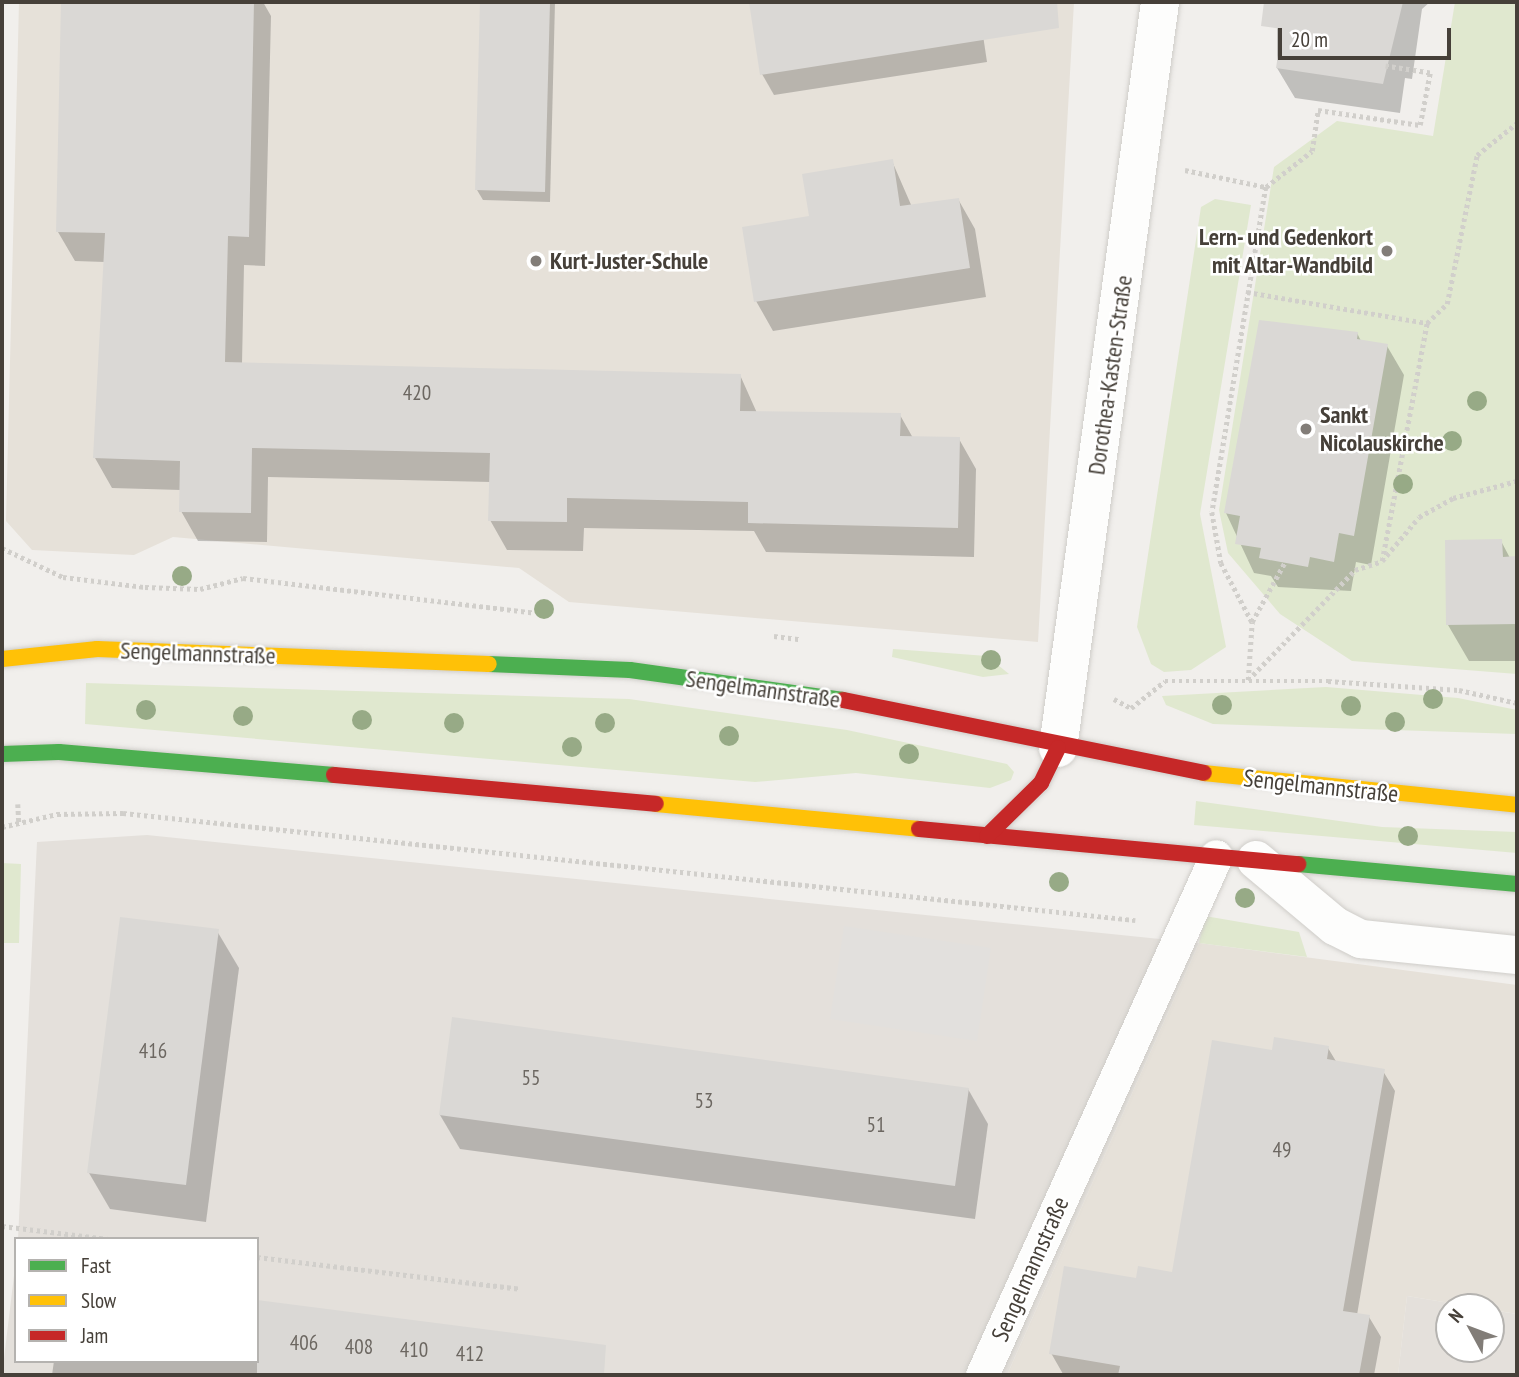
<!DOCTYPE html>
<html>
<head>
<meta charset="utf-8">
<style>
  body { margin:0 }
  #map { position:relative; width:1519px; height:1377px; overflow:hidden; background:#f1efec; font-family:"PT Sans Narrow",sans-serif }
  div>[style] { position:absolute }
  .residential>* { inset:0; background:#e4e0db }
  .education>* { inset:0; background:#e6e1d9 }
  .green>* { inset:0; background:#e0e8cf }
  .parking>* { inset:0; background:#e2e0dd }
  .shadow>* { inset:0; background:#0003 }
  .building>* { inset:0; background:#dad8d5 }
  .path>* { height:4.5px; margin-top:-2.25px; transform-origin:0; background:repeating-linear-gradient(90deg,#d1cfcb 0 3.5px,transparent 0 7px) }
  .roads { filter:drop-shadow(0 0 2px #cfcdc9) drop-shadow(0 0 2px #cfcdc9) }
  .lane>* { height:33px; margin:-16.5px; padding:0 16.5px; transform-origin:16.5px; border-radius:16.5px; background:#fdfdfc }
  .street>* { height:38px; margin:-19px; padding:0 19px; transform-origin:19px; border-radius:19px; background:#fdfdfc }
  .fast>* { height:16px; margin:-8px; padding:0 8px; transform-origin:8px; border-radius:8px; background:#4caf50 }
  .slow>* { height:16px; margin:-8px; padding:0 8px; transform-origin:8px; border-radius:8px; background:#ffc107 }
  .jam>* { height:16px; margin:-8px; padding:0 8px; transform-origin:8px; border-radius:8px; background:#c62828 }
  .trees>* { width:20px; height:20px; margin:-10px; border-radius:50%; background:#97aa86 }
  .dots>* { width:19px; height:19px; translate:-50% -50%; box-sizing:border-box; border:4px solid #fff; border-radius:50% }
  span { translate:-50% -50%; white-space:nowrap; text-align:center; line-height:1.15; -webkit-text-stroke:5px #fff; paint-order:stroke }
  .number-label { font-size:21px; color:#6c6761 }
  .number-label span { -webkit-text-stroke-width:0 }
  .poi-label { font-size:24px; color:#464039; font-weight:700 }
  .right { translate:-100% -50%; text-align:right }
  .left { translate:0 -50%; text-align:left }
  .street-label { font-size:24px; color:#464039 }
  .frame { position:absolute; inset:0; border:4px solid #464039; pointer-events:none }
  .legend { position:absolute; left:14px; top:1237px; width:245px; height:126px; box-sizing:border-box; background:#fff; border:2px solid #b5b3b0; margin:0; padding:9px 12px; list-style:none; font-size:21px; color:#464039 }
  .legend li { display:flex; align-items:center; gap:14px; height:35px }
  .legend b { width:35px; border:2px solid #b5b3b0 }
  .north { position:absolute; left:1435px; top:1293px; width:70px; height:70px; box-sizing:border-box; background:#fff; border:2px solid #b5b3b0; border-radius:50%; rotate:311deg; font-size:19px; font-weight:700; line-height:28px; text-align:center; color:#464039 }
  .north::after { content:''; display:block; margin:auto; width:24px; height:32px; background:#827d78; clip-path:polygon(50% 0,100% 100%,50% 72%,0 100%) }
  .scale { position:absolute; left:1278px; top:28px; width:173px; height:32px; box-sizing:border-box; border:4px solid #464039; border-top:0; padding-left:9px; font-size:21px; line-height:24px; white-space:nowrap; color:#464039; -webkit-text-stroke:5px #fff; paint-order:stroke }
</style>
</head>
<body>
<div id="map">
  <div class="residential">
    <div style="clip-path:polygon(147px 835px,1199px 943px,1007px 1375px,2px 1375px,16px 1259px,16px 1361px,257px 1361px,257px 1239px,18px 1239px,37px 842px)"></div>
    <div style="clip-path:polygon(1407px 1296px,1474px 1307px,1449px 1307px,1449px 1349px,1491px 1349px,1491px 1310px,1517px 1314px,1517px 1375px,1398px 1375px)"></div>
  </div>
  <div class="education">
    <div style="clip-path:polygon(19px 2px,1074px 2px,1038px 642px,569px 602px,519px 568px,173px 537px,134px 555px,32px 550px,6px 521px)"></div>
    <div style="clip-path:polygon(1199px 943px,1517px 985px,1517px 1314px,1407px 1296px,1398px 1375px,1007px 1375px)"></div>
  </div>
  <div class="green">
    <div style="clip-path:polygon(1455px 2px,1517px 2px,1517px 674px,1352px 661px,1280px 614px,1228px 553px,1219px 510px,1274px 167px,1337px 121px,1433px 136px)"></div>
    <div style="clip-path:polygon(1215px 199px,1251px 205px,1200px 514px,1226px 647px,1191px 670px,1164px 672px,1151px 664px,1137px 627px,1201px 207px)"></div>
    <div style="clip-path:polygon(893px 649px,987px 656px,1009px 674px,983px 677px,892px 657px)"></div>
    <div style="clip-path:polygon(86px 683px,629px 699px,847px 730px,1007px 764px,1014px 772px,1011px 780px,990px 788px,856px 773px,755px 782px,85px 724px)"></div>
    <div style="clip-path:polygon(1326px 687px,1458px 698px,1517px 710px,1517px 734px,1213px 724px,1166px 705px,1162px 696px)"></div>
    <div style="clip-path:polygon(1196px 801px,1382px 827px,1517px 832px,1517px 853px,1194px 825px)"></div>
    <div style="clip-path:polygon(2px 863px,21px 864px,19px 943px,2px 943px)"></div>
    <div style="clip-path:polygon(1205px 916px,1299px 932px,1307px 957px,1199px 943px)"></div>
  </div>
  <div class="parking">
    <div style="clip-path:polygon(844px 926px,991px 948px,977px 1041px,830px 1019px)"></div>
  </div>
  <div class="shadow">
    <div style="clip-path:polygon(63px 2px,263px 2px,271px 16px,265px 266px,244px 265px,242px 364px,740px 375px,757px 413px,900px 415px,913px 438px,959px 439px,976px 469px,974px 557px,766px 552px,754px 531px,584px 528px,583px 551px,507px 550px,490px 520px,491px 482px,268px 477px,267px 542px,198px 541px,181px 511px,181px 490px,112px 488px,95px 458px,105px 262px,75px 261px,58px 232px)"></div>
    <div style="clip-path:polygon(482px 2px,555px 2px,550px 202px,483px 200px,477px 190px)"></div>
    <div style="clip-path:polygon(751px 2px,978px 2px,987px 62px,774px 95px,762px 74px)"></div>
    <div style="clip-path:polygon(1277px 2px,1430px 2px,1422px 9px,1412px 79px,1405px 78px,1400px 113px,1295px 98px,1277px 68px)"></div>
    <div style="clip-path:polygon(892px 161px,912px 207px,958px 199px,975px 229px,986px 297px,773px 331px,756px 301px,811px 218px)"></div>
    <div style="clip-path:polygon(1357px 333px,1361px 341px,1387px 346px,1404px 375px,1371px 565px,1356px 562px,1351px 591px,1278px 587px,1271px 576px,1254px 573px,1226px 513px)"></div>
    <div style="clip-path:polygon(1501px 541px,1510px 558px,1517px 558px,1517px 661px,1469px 661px,1448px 625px)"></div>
    <div style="clip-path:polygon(217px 931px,239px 968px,206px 1222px,110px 1209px,89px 1173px)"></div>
    <div style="clip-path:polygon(1328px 1048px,1337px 1063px,1383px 1071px,1395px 1091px,1357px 1315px,1369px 1317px,1381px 1337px,1374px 1375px,1063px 1374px,1051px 1353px,1137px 1280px,1174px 1274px,1273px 1052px)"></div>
    <div style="clip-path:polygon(968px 1089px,988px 1124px,975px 1219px,460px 1149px,440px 1115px)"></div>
    <div style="clip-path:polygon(54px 1361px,257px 1361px,571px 1370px,52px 1375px)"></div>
  </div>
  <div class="building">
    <div style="clip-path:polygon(61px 2px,254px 2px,249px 237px,228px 236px,225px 362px,741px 374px,740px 411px,901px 413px,900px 436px,960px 437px,958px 528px,748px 523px,748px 502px,567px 498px,567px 522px,488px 521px,490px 453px,252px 448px,251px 513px,179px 512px,180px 461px,93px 458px,105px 233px,56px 232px)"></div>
    <div style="clip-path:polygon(480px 2px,550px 2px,545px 192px,475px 190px)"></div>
    <div style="clip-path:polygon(749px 2px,1057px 2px,1059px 28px,760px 75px)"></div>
    <div style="clip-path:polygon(1264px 2px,1403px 2px,1383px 84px,1276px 68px,1282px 29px,1261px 26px)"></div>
    <div style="clip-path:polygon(893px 159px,900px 206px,959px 198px,970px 268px,754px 302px,742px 227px,809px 216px,802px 174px)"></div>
    <div style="clip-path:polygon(1259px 320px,1358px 332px,1357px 339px,1388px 344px,1354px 536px,1339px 533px,1334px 562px,1310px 557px,1308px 567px,1259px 558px,1261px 548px,1235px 544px,1240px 516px,1224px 513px)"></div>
    <div style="clip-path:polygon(1502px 539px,1503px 557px,1517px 556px,1517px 624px,1446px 625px,1445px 540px)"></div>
    <div style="clip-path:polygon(120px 917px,219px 929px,186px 1185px,87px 1173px)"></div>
    <div style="clip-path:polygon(452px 1017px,969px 1088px,955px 1186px,439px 1115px)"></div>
    <div style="clip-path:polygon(1274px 1037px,1329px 1046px,1327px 1059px,1385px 1069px,1343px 1311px,1370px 1315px,1359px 1375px,1118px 1375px,1120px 1366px,1049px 1354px,1064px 1266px,1136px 1278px,1138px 1266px,1172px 1272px,1212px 1040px,1272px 1050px)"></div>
    <div style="clip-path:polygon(257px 1300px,606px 1345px,604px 1375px,257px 1375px)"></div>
  </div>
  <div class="path">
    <div style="left:1185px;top:170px;width:83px;rotate:11.9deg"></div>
    <div style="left:1266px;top:187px;width:329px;rotate:99.4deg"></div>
    <div style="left:1212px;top:512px;width:52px;rotate:80deg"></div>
    <div style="left:1221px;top:563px;width:67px;rotate:62.3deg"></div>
    <div style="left:1266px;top:187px;width:58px;rotate:-38deg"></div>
    <div style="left:1312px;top:151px;width:41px;rotate:-81.7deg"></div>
    <div style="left:1318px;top:110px;width:103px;rotate:8.4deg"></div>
    <div style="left:1420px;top:125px;width:53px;rotate:-79.1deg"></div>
    <div style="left:1430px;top:73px;width:45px;rotate:-171deg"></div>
    <div style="left:1247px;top:292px;width:183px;rotate:9.8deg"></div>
    <div style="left:2px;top:548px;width:68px;rotate:25.4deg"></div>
    <div style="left:63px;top:577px;width:83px;rotate:7deg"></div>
    <div style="left:145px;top:587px;width:55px;rotate:2.1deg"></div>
    <div style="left:200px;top:589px;width:44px;rotate:-14.3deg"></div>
    <div style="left:243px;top:578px;width:294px;rotate:6.8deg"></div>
    <div style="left:1382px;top:561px;width:242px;rotate:-79.3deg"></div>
    <div style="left:1427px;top:323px;width:28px;rotate:-44deg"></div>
    <div style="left:1447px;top:304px;width:152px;rotate:-78.6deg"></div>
    <div style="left:1477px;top:155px;width:51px;rotate:-38.7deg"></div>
    <div style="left:774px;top:636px;width:26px;rotate:7deg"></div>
    <div style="left:1248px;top:680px;width:153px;rotate:-45.8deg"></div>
    <div style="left:1355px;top:570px;width:28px;rotate:-18deg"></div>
    <div style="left:1382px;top:561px;width:57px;rotate:-49.9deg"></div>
    <div style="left:1419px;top:517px;width:39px;rotate:-29deg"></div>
    <div style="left:1453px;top:498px;width:66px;rotate:-14.9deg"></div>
    <div style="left:1248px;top:680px;width:58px;rotate:-86.1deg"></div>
    <div style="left:1252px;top:622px;width:68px;rotate:-61.2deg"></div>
    <div style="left:1114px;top:699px;width:19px;rotate:28deg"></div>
    <div style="left:1131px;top:708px;width:43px;rotate:-38.5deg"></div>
    <div style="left:1165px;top:681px;width:163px"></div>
    <div style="left:1328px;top:681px;width:131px;rotate:3.9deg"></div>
    <div style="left:1459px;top:690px;width:59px;rotate:12.6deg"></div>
    <div style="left:18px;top:804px;width:20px;rotate:87deg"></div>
    <div style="left:2px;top:827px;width:57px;rotate:-13.3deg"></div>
    <div style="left:57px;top:814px;width:66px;rotate:-0.9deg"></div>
    <div style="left:123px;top:813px;width:1018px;rotate:6.04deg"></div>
    <div style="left:2px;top:1226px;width:107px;rotate:7deg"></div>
    <div style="left:257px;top:1257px;width:265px;rotate:6.9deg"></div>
  </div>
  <div class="roads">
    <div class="lane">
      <div style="left:982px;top:1375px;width:569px;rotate:-65.73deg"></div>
    </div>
    <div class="street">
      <div style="left:1058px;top:748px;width:753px;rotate:-82.21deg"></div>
      <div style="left:1256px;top:860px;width:103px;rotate:39.9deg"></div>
      <div style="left:1335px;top:926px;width:29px;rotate:27deg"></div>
      <div style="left:1361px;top:939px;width:157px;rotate:5.9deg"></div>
    </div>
    <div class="fast">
      <div style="left:489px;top:664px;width:141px;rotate:2.4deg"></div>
      <div style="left:630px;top:670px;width:215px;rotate:8deg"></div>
      <div style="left:2px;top:754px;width:57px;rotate:-2deg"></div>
      <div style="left:59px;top:752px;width:276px;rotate:4.8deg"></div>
      <div style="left:1298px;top:864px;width:220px;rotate:5.2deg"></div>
    </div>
    <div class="slow">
      <div style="left:2px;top:659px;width:96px;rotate:-6deg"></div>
      <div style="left:97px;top:649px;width:392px;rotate:2.2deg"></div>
      <div style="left:1204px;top:773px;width:315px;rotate:5.8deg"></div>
      <div style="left:656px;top:804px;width:264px;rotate:5.4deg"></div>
    </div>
    <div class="jam">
      <div style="left:843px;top:700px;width:368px;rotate:11.4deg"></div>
      <div style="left:334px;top:775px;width:323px;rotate:5.1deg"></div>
      <div style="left:919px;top:829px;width:381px;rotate:5.3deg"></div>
      <div style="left:987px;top:836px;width:76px;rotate:-44.5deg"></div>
      <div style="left:1041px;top:783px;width:39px;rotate:-64deg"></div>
    </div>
  </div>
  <div class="trees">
    <div style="left:1477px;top:401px"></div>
    <div style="left:1452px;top:441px"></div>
    <div style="left:1403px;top:484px"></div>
    <div style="left:182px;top:576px"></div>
    <div style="left:544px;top:609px"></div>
    <div style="left:991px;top:660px"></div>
    <div style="left:1433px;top:699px"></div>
    <div style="left:1222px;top:705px"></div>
    <div style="left:1351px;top:706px"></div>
    <div style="left:146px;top:710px"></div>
    <div style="left:243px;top:716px"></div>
    <div style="left:362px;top:720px"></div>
    <div style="left:1395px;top:722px"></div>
    <div style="left:454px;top:723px"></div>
    <div style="left:605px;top:723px"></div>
    <div style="left:729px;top:736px"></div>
    <div style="left:572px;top:747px"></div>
    <div style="left:909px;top:754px"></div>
    <div style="left:1408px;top:836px"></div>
    <div style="left:1059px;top:882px"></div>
    <div style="left:1245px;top:898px"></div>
  </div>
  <div class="dots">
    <div style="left:1387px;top:251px;background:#827d78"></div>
    <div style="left:536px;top:261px;background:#827d78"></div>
    <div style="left:1306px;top:429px;background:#827d78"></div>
  </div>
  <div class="number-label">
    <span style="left:417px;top:393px">420</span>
    <span style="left:153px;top:1051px">416</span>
    <span style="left:531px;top:1078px">55</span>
    <span style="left:704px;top:1101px">53</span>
    <span style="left:876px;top:1125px">51</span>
    <span style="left:1282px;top:1150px">49</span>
    <span style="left:304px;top:1343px">406</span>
    <span style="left:359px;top:1347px">408</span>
    <span style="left:414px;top:1350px">410</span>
    <span style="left:470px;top:1354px">412</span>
  </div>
  <div class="poi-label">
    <span class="right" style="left:1373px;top:251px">Lern- und Gedenkort<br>mit Altar-Wandbild</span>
    <span class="left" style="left:550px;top:261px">Kurt-Juster-Schule</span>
    <span class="left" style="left:1320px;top:429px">Sankt<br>Nicolauskirche</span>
  </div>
  <div class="street-label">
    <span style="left:1110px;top:375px;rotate:-82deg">Dorothea-Kasten-Straße</span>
    <span style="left:198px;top:653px;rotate:2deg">Sengelmannstraße</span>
    <span style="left:763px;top:689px;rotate:8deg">Sengelmannstraße</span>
    <span style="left:1321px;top:786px;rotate:6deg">Sengelmannstraße</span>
    <span style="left:1030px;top:1269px;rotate:-66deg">Sengelmannstraße</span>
  </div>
  <div class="frame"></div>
  <ul class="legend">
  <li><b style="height:9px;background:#4caf50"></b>Fast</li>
  <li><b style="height:9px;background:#ffc107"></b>Slow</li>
  <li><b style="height:9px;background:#c62828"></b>Jam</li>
  </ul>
  <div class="north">N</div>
  <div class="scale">20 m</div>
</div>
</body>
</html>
